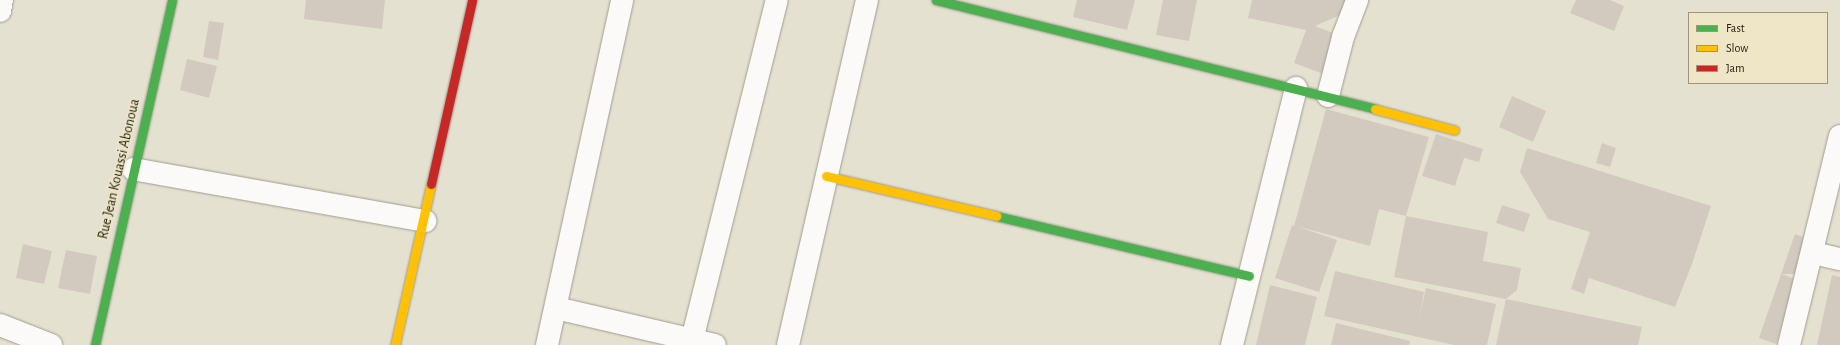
<!DOCTYPE html>
<html>
<head>
<meta charset="utf-8">
<style>
  body { margin:0 }
  #map { position:relative; width:1840px; height:345px; overflow:hidden; background:#e5e1d0; font-family:"Alegreya Sans",sans-serif }
  div>[style] { position:absolute }
  .building>* { inset:0; background:#d2cabf }
  .roads { filter:drop-shadow(0 0 1px #9f9c8f) drop-shadow(0 0 1px #9f9c8f) }
  .street>* { height:22px; margin:-11px; padding:0 11px; transform-origin:11px; border-radius:11px; background:#fbfaf8 }
  .fast>* { height:9px; margin:-4.5px; padding:0 4.5px; transform-origin:4.5px; border-radius:4.5px; background:#4caf50 }
  .slow>* { height:9px; margin:-4.5px; padding:0 4.5px; transform-origin:4.5px; border-radius:4.5px; background:#ffc107 }
  .jam>* { height:9px; margin:-4.5px; padding:0 4.5px; transform-origin:4.5px; border-radius:4.5px; background:#c62828 }
  span { translate:-50% -50%; white-space:nowrap; text-align:center; line-height:1.15; -webkit-text-stroke:3px #eee6c7; paint-order:stroke }
  .street-label { font-size:14px; color:#1f1c10 }
  .legend { position:absolute; left:1688px; top:12px; width:140px; height:72px; box-sizing:border-box; background:#eee6c7; border:1px solid #9b957e; margin:0; padding:5px 7px; list-style:none; font-size:12px; color:#1f1c10 }
  .legend li { display:flex; align-items:center; gap:8px; height:20px }
  .legend b { width:20px; border:1px solid #9b957e }
</style>
</head>
<body>
<div id="map">
  <div class="building">
    <div style="clip-path:polygon(306px 0,385px 0,382px 29px,304px 19px)"></div>
    <div style="clip-path:polygon(1077px 0,1135px 0,1127px 30px,1073px 17px)"></div>
    <div style="clip-path:polygon(1163px 0,1197px 0,1189px 41px,1156px 35px)"></div>
    <div style="clip-path:polygon(1252px 0,1354px 0,1340px 15px,1315px 26px,1343px 37px,1329px 76px,1294px 63px,1306px 30px,1248px 18px)"></div>
    <div style="clip-path:polygon(1576px 0,1610px 0,1624px 6px,1614px 31px,1570px 13px)"></div>
    <div style="clip-path:polygon(209px 21px,224px 23px,218px 60px,203px 57px)"></div>
    <div style="clip-path:polygon(187px 59px,217px 66px,209px 98px,180px 90px)"></div>
    <div style="clip-path:polygon(1512px 96px,1546px 111px,1533px 142px,1499px 127px)"></div>
    <div style="clip-path:polygon(1326px 109px,1429px 137px,1406px 216px,1379px 209px,1370px 246px,1296px 226px,1337px 240px,1319px 292px,1275px 278px,1292px 225px,1294px 226px)"></div>
    <div style="clip-path:polygon(1436px 134px,1483px 149px,1479px 162px,1464px 158px,1455px 186px,1422px 176px)"></div>
    <div style="clip-path:polygon(1602px 143px,1616px 148px,1610px 167px,1596px 163px)"></div>
    <div style="clip-path:polygon(1527px 148px,1711px 206px,1692px 264px,1675px 307px,1589px 278px,1584px 294px,1571px 289px,1590px 232px,1548px 219px,1520px 172px)"></div>
    <div style="clip-path:polygon(1502px 205px,1530px 214px,1524px 232px,1496px 223px)"></div>
    <div style="clip-path:polygon(1406px 216px,1488px 232px,1483px 261px,1521px 268px,1517px 290px,1506px 299px,1394px 277px)"></div>
    <div style="clip-path:polygon(1795px 234px,1808px 239px,1795px 274px,1781px 274px,1798px 280px,1776px 344px,1759px 338px,1781px 274px)"></div>
    <div style="clip-path:polygon(23px 244px,52px 251px,44px 284px,16px 278px)"></div>
    <div style="clip-path:polygon(66px 250px,97px 256px,90px 294px,58px 288px)"></div>
    <div style="clip-path:polygon(1335px 271px,1424px 292px,1419px 318px,1426px 288px,1496px 304px,1487px 345px,1454px 345px,1324px 316px)"></div>
    <div style="clip-path:polygon(1832px 275px,1840px 277px,1840px 345px,1817px 345px)"></div>
    <div style="clip-path:polygon(1270px 285px,1317px 297px,1305px 345px,1256px 345px)"></div>
    <div style="clip-path:polygon(1506px 299px,1642px 327px,1638px 345px,1496px 345px)"></div>
    <div style="clip-path:polygon(1336px 323px,1410px 341px,1409px 345px,1331px 345px)"></div>
  </div>
  <div class="roads">
    <div class="street">
      <div style="left:0;top:11px;width:11px;rotate:-80deg"></div>
      <div style="left:1328px;top:96px;width:61px;rotate:-75.7deg"></div>
      <div style="left:1343px;top:37px;width:40px;rotate:-69deg"></div>
      <div style="left:133px;top:169px;width:297px;rotate:10.1deg"></div>
      <div style="left:1813px;top:253px;width:28px;rotate:13deg"></div>
      <div style="left:556px;top:308px;width:163px;rotate:13.1deg"></div>
      <div style="left:0;top:325px;width:55px;rotate:21.4deg"></div>
      <div style="left:692px;top:340px;width:350px;rotate:-76deg"></div>
      <div style="left:547px;top:345px;width:353px;rotate:-77.7deg"></div>
      <div style="left:788px;top:345px;width:354px;rotate:-77.1deg"></div>
      <div style="left:1232px;top:345px;width:265px;rotate:-76deg"></div>
      <div style="left:1789px;top:345px;width:215px;rotate:-76.3deg"></div>
    </div>
    <div class="fast">
      <div style="left:936px;top:0;width:452px;rotate:13.9deg"></div>
      <div style="left:996px;top:216px;width:260px;rotate:13.3deg"></div>
      <div style="left:95px;top:345px;width:353px;rotate:-77.4deg"></div>
    </div>
    <div class="slow">
      <div style="left:1375px;top:109px;width:82px;rotate:14.9deg"></div>
      <div style="left:826px;top:176px;width:175px;rotate:13.2deg"></div>
      <div style="left:395px;top:345px;width:165px;rotate:-77.4deg"></div>
    </div>
    <div class="jam">
      <div style="left:431px;top:184px;width:189px;rotate:-77.4deg"></div>
    </div>
  </div>
  <div class="street-label">
    <span style="left:119px;top:169px;rotate:-77deg">Rue Jean Kouassi Abonoua</span>
  </div>
  <ul class="legend">
  <li><b style="height:5px;background:#4caf50"></b>Fast</li>
  <li><b style="height:5px;background:#ffc107"></b>Slow</li>
  <li><b style="height:5px;background:#c62828"></b>Jam</li>
  </ul>
</div>
</body>
</html>
